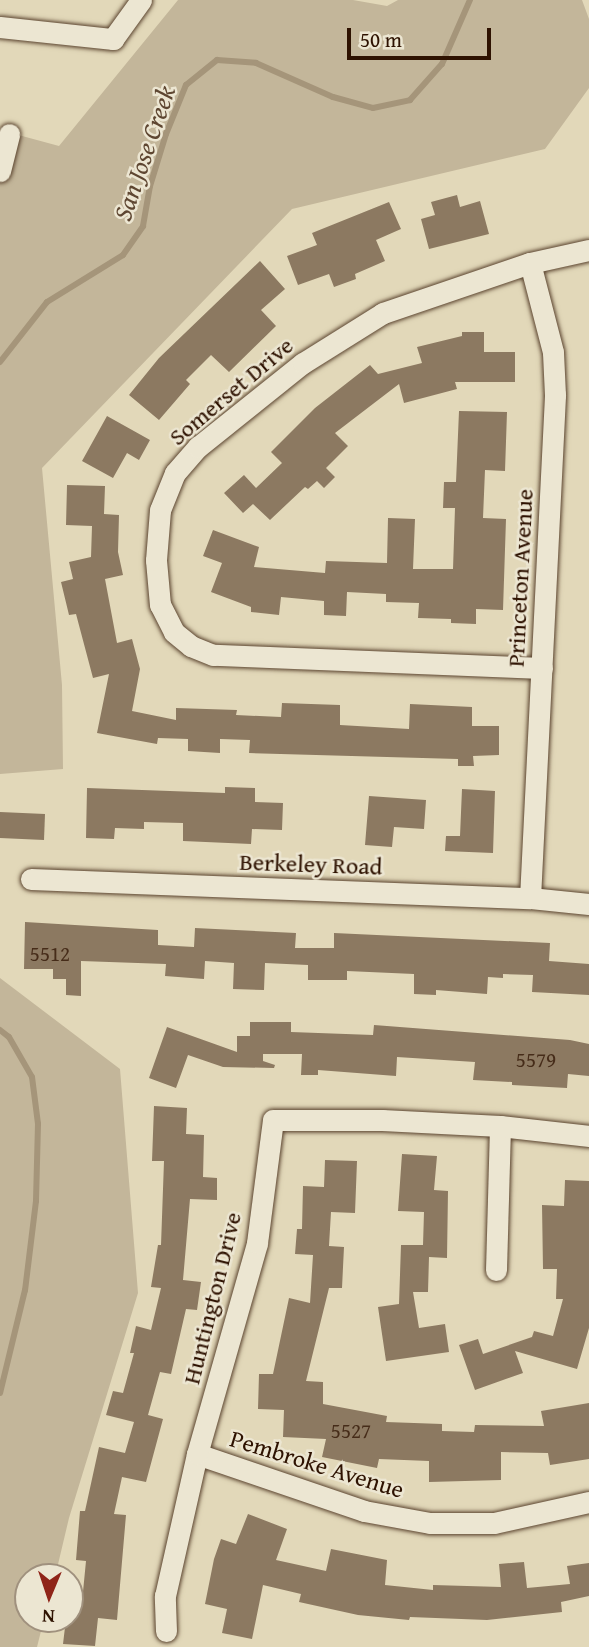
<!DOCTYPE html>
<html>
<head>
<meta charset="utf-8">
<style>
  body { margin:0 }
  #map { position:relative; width:589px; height:1647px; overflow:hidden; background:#e2d8b9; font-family:"Gentium Book Plus",serif }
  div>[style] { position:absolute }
  .green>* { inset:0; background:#c3b69a }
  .stream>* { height:6px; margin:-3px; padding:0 3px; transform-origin:3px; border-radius:3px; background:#a5957a }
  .building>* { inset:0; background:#8c7961 }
  .roads { filter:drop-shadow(0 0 2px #5b442f) drop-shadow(0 0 2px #5b442f) }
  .minor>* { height:21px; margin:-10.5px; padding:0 10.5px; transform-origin:10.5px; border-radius:10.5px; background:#ece6d2 }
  span { translate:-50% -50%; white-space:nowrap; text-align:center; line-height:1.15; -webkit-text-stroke:5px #ece6d2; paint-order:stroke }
  .number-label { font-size:21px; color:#462c19 }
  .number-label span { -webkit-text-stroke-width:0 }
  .street-label { font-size:24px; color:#2e1201 }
  .water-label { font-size:26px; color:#5e4631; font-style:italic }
  .north { position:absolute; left:14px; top:1563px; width:70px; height:70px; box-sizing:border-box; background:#ece6d2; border:2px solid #a0917e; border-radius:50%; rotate:182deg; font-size:19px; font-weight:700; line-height:28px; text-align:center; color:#2e1201 }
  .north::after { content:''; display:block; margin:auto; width:24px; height:32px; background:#8f2418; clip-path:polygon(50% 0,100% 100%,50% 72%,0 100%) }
  .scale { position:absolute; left:347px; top:28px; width:144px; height:32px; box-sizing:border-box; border:4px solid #2e1201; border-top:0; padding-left:9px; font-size:21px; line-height:24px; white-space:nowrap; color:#2e1201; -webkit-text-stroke:5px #ece6d2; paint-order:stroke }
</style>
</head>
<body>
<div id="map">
  <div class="green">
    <div style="clip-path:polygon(178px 0,353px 0,387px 6px,398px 0,582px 0,589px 19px,589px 88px,545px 149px,292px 209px,42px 468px,62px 685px,63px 769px,0 774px,0 130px,59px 146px)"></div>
    <div style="clip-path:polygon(0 978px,120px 1069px,138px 1293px,69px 1518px,55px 1577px,28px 1577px,28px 1619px,44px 1619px,37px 1647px,0 1647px)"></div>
  </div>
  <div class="stream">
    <div style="left:0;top:362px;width:76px;rotate:-51.9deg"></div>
    <div style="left:47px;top:302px;width:89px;rotate:-31.7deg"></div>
    <div style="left:123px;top:255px;width:35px;rotate:-55deg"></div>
    <div style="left:143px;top:226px;width:41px;rotate:-80.1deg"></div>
    <div style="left:150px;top:186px;width:54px;rotate:-72.9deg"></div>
    <div style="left:166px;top:134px;width:53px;rotate:-67.8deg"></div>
    <div style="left:186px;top:85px;width:40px;rotate:-39deg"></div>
    <div style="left:217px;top:60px;width:39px;rotate:4deg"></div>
    <div style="left:256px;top:63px;width:84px;rotate:23.8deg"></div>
    <div style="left:333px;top:97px;width:41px;rotate:15.4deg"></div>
    <div style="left:373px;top:108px;width:38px;rotate:-12deg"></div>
    <div style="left:410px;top:100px;width:48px;rotate:-48.4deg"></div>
    <div style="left:442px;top:64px;width:70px;rotate:-66.4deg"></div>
    <div style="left:0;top:1030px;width:11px;rotate:38deg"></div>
    <div style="left:9px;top:1037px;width:46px;rotate:60.1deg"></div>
    <div style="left:32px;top:1077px;width:47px;rotate:82.7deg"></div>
    <div style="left:38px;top:1124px;width:77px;rotate:91.5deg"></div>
    <div style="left:36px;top:1201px;width:90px;rotate:97deg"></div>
    <div style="left:25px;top:1290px;width:106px;rotate:103.6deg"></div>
  </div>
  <div class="building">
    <div style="clip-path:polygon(457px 195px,460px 207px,480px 201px,489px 234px,429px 249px,421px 219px,435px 215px,431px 202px)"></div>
    <div style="clip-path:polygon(389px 202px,401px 229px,376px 240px,385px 261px,355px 274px,356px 279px,334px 287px,329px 274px,298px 285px,287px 256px,317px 245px,312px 233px)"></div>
    <div style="clip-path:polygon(260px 261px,285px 289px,261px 310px,276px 326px,229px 372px,211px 355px,186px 380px,190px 384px,159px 420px,129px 395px,159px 358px)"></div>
    <div style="clip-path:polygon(462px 332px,484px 332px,484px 352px,515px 352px,515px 382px,455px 382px,457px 389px,404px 403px,399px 384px,335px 433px,348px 446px,326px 468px,335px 477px,324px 488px,317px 481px,308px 489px,305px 487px,270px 520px,253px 504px,243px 513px,224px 493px,244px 475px,256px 488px,282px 463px,271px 452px,315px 408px,370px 365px,378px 374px,422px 363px,417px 347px,462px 336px)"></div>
    <div style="clip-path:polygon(459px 411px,507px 412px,505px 471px,485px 470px,483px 518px,506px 519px,503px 610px,476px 609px,476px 624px,451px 623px,451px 619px,418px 618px,419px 603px,386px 602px,386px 594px,347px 592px,346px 616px,324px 615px,324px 601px,281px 597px,279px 615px,251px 612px,251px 607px,211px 592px,222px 563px,203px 556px,213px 530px,259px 547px,254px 567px,325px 573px,326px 561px,387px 563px,388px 518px,415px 519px,413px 569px,453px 569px,455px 508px,443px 508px,444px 482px,456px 482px)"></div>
    <div style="clip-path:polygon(107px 416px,150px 440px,139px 460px,127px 453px,113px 478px,82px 461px)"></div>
    <div style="clip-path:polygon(67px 485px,105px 486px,104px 514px,119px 515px,118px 552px,123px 575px,105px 579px,117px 643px,132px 639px,140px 669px,132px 711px,176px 720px,176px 708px,237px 710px,236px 715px,281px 717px,282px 703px,340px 705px,340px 725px,409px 729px,410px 704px,472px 707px,472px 726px,499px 726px,499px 755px,473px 756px,474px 766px,458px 766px,458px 759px,249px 753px,250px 740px,220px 739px,220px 753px,188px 751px,188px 739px,158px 738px,157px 744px,97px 733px,109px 674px,93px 678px,76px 614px,69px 615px,61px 582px,73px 579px,69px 562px,91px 557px,92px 526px,66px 525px)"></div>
    <div style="clip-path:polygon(225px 787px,255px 788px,255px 802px,283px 803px,282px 830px,252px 829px,251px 844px,183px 841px,183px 823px,144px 822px,144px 829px,115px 828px,114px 839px,86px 838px,87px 788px,225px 793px)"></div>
    <div style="clip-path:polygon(462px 789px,495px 791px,493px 853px,445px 851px,446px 836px,460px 836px)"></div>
    <div style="clip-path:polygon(369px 796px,426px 800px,424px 829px,394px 827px,392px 847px,365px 845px)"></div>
    <div style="clip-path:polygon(0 812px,45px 814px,44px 840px,0 838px)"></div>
    <div style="clip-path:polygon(25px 922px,158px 930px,158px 945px,194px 947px,195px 928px,296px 933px,295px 948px,334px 948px,334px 933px,550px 943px,549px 961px,589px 964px,589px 995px,532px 992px,533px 975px,503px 974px,503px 978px,488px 977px,487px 994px,436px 990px,436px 995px,414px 994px,414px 974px,347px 971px,347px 980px,308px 980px,308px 965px,265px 963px,264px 990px,233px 989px,234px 963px,205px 961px,204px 979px,165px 976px,166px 964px,81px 961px,81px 996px,66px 995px,66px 979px,53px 979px,53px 969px,24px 969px)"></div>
    <div style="clip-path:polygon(250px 1022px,291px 1022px,291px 1032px,373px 1035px,374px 1025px,570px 1040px,589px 1044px,589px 1076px,568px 1074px,567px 1088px,512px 1085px,512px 1082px,473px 1080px,475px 1062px,397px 1057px,396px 1076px,318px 1070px,318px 1075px,301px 1075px,302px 1054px,263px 1054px,263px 1061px,275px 1065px,274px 1068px,223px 1067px,188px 1055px,176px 1088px,149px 1078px,167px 1027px,237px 1052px,237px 1036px,250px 1036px)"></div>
    <div style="clip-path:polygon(154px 1106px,187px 1108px,186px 1134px,204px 1135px,203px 1177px,217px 1178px,217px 1200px,190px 1199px,183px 1280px,201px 1282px,197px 1310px,186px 1309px,171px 1374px,160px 1372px,148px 1415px,163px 1419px,146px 1482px,122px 1477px,114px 1514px,126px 1515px,117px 1620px,98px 1618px,95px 1646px,63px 1644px,66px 1619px,70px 1619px,70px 1601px,82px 1602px,86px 1561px,76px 1560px,80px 1511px,85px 1511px,99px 1447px,125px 1453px,134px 1422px,106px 1415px,113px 1391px,123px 1393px,134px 1353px,130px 1353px,136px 1326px,151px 1330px,161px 1288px,151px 1287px,158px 1245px,161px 1245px,164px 1161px,152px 1161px)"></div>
    <div style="clip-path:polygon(402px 1154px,437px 1156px,434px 1190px,448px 1191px,447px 1258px,429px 1257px,428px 1292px,413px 1292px,419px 1328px,445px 1324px,449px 1352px,386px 1361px,378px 1307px,399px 1304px,401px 1245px,423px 1245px,424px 1212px,398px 1211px)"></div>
    <div style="clip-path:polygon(325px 1160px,357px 1161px,355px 1213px,331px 1212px,329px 1246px,344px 1247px,342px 1288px,329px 1288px,306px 1381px,323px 1382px,323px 1404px,387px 1416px,386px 1422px,442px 1424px,442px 1431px,474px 1432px,475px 1425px,544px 1426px,541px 1411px,589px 1403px,589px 1459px,550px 1465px,548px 1453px,501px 1452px,501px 1480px,429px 1482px,429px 1461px,379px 1459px,377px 1468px,322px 1457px,326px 1439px,283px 1437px,284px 1410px,258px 1409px,259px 1374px,273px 1374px,289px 1298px,310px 1303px,313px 1255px,295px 1254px,297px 1229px,302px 1229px,303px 1186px,324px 1187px)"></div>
    <div style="clip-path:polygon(565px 1180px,589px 1181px,589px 1328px,577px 1369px,515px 1351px,523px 1373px,475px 1390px,459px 1345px,478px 1339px,483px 1354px,532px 1337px,534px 1331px,553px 1336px,563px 1299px,556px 1299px,557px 1269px,543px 1269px,542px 1205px,564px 1206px)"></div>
    <div style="clip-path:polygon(248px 1514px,287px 1529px,276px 1560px,326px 1571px,331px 1549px,387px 1560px,385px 1585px,433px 1590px,433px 1585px,501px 1587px,499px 1564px,524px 1562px,527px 1588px,570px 1584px,567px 1566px,589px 1563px,589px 1596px,561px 1602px,562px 1612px,487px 1620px,410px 1617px,409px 1620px,358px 1615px,299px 1602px,301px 1594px,263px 1585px,252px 1639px,222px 1633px,227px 1609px,205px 1604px,214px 1559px,221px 1539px,236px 1544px)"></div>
  </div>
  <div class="roads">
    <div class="minor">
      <div style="left:0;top:27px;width:114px;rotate:6.1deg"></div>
      <div style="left:113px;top:39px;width:48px;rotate:-54.3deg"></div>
      <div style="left:0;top:171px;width:38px;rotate:-76deg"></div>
      <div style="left:542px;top:668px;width:329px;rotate:-177.7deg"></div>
      <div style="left:213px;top:655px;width:24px;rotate:-158deg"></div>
      <div style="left:191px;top:646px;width:22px;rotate:-141deg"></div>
      <div style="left:174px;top:632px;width:30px;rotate:-117deg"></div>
      <div style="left:160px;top:605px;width:45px;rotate:-95.1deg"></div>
      <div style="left:156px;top:560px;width:50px;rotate:-85.4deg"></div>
      <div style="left:160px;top:510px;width:40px;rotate:-68deg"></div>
      <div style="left:175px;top:473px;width:35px;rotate:-49deg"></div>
      <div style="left:198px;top:447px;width:134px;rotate:-38.7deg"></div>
      <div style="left:303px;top:363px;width:94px;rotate:-32deg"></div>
      <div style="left:383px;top:313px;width:155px;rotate:-18.8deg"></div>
      <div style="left:530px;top:263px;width:60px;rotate:-12.4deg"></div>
      <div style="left:31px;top:879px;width:499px;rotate:2.2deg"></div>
      <div style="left:530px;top:898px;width:59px;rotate:5.8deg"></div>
      <div style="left:530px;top:898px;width:504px;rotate:-87.15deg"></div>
      <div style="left:555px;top:395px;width:43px;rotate:-92.7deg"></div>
      <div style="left:553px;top:352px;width:92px;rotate:-104.5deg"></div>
      <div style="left:496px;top:1270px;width:144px;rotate:-88.4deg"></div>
      <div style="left:197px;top:1454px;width:176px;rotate:18.8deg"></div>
      <div style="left:364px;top:1511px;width:67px;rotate:10.3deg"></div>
      <div style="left:430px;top:1523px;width:64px"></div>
      <div style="left:494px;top:1523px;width:97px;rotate:-12.5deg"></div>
      <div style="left:166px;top:1631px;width:35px;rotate:-92deg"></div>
      <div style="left:165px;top:1596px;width:146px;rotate:-77.3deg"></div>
      <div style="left:197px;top:1454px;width:219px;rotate:-74.1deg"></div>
      <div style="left:257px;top:1243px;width:124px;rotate:-82.6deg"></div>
      <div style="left:273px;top:1120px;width:109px"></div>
      <div style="left:382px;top:1120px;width:118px;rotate:2.9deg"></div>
      <div style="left:500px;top:1126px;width:90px;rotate:6.4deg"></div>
    </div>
  </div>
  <div class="number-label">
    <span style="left:50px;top:954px">5512</span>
    <span style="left:536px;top:1060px">5579</span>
    <span style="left:351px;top:1431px">5527</span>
  </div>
  <div class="street-label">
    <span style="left:231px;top:391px;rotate:-40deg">Somerset Drive</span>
    <span style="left:520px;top:578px;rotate:-87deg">Princeton Avenue</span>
    <span style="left:311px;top:864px;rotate:2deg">Berkeley Road</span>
    <span style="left:212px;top:1298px;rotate:-76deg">Huntington Drive</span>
    <span style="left:317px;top:1464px;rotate:17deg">Pembroke Avenue</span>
  </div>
  <div class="water-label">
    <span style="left:144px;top:153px;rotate:-71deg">San Jose Creek</span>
  </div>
  <div class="north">N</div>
  <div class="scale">50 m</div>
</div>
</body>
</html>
